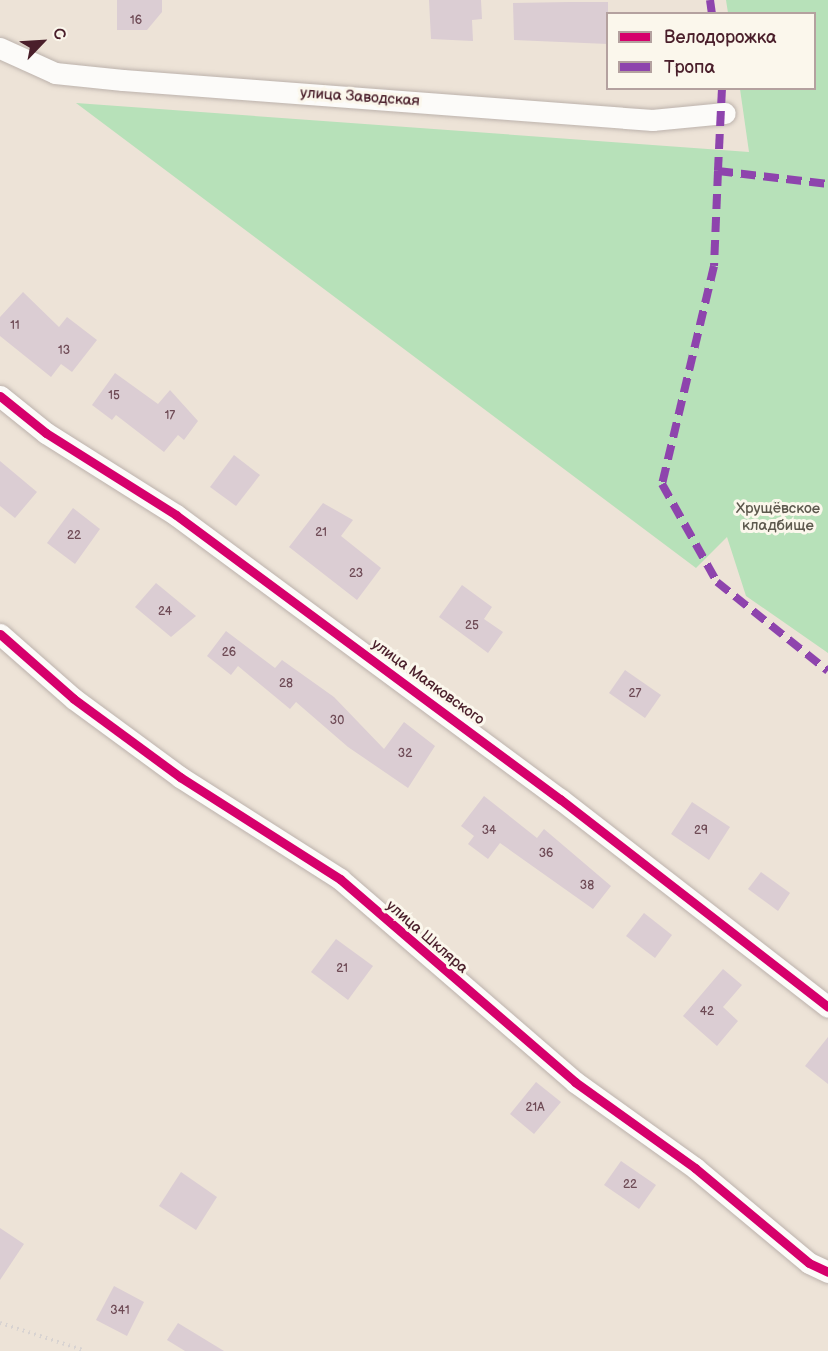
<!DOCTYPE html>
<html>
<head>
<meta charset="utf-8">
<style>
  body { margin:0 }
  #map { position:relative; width:828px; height:1351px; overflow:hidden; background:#ede3d7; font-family:"Balsamiq Sans",sans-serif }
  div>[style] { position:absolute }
  .green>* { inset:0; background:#b7e1b9 }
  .building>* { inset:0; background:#dbcdd3 }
  .path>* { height:4px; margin-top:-2px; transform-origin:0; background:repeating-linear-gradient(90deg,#d8d3d1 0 1.5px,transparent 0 6px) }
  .roads { filter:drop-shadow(0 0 2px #bcb2ac) drop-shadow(0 0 2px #bcb2ac) }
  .minor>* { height:21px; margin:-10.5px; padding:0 10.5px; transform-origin:10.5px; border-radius:10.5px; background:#fcfbf9 }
  .quiet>* { height:8px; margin-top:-4px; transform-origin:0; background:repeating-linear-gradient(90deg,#8e44ad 0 15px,transparent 0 23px) }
  .cycleway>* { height:9px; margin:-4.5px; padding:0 4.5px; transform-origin:4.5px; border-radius:4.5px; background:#d6006c }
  span { translate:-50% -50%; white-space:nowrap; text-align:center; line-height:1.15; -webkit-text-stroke:6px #fbf7ec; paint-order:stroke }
  .number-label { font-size:12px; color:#6e4a55 }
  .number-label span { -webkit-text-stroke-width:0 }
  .street-label { font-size:15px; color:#4a1f2b }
  .park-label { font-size:15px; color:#5d594e }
  .legend { position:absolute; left:606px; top:12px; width:210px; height:78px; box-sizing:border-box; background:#fbf7ec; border:2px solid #b4a19f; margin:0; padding:8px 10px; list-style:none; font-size:18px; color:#4a1f2b }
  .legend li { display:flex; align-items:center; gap:12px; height:30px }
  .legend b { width:30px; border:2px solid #b4a19f }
  .north { position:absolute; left:12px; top:12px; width:60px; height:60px; -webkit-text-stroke:4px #fbf7ec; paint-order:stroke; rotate:65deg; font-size:16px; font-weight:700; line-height:24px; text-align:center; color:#4a1f2b }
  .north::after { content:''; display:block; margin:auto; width:21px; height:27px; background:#4a1f2b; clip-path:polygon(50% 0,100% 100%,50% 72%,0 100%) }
</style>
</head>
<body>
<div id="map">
  <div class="green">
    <div style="clip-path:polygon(726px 0,828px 0,828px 653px,746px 596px,727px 537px,696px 568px,76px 103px,749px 152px,740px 89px,814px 88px,814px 14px,728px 13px)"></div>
  </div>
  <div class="building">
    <div style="clip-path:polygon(117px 0,162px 0,162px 12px,147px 30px,117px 30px)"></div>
    <div style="clip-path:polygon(429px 0,481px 0,482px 19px,472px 20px,473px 41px,431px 39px)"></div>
    <div style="clip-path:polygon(569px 2px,608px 2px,608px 44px,514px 40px,513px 3px)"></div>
    <div style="clip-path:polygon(23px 292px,59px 327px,67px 317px,97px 340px,72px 372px,61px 364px,51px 377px,0 336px,0 317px)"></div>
    <div style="clip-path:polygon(115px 373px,158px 404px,170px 390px,198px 421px,184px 440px,178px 435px,164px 452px,116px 415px,112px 420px,92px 405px)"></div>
    <div style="clip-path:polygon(234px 455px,260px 475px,236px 506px,210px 487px)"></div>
    <div style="clip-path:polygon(0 461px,37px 492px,15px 518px,0 506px)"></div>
    <div style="clip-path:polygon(323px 503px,353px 520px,341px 536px,381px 568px,357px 600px,289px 547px)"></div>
    <div style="clip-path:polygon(73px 508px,100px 529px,75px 564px,47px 543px)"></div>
    <div style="clip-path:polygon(156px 583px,196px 616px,171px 637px,135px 607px)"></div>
    <div style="clip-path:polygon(462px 585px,492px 607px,484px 619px,503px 632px,488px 653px,439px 617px)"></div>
    <div style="clip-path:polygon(226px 631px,275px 668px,282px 660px,334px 697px,384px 749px,404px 722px,435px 746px,408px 788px,348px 747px,296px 702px,290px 709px,238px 666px,231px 675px,207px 656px)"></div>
    <div style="clip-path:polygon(625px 670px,661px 695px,645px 718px,609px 693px)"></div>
    <div style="clip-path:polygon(484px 796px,537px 838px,544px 829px,611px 886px,593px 909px,500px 843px,488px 859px,468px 844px,474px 836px,461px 826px)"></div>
    <div style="clip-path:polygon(692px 802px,730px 827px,709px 860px,671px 834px)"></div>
    <div style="clip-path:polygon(761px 872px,790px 893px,778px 911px,748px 889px)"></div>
    <div style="clip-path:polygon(644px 913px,672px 935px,655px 958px,626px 936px)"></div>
    <div style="clip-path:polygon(336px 939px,373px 966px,348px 1000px,311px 972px)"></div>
    <div style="clip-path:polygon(723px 969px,742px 985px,723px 1007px,738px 1021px,717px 1046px,683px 1016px)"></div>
    <div style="clip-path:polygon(828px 1037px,828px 1084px,805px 1066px)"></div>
    <div style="clip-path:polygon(536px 1082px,561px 1102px,534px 1134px,510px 1114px)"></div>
    <div style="clip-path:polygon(621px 1161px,656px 1185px,639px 1209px,604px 1185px)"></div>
    <div style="clip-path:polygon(181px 1172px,217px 1197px,196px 1230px,159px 1206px)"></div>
    <div style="clip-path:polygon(0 1228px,24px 1244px,0 1280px)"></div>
    <div style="clip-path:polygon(114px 1286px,144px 1302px,127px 1336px,96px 1320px)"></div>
    <div style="clip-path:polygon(178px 1323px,224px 1351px,185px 1351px,167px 1340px)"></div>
  </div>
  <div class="path">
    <div style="left:0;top:1323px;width:90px;rotate:18deg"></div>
  </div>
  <div class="roads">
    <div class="minor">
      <div style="left:0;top:48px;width:60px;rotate:24.4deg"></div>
      <div style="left:55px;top:73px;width:68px;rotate:5.9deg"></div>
      <div style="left:123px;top:80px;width:531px;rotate:4.32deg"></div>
      <div style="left:652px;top:120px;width:73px;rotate:-5.5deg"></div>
      <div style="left:0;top:396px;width:59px;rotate:38.8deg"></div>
      <div style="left:46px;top:433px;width:154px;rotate:32.2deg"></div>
      <div style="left:176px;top:515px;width:478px;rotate:36.5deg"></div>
      <div style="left:560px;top:799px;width:339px;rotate:37.8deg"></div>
      <div style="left:0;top:634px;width:98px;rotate:41.3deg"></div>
      <div style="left:74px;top:699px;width:132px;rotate:36.3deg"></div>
      <div style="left:180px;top:777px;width:190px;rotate:32.5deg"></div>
      <div style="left:340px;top:879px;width:311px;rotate:40.8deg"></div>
      <div style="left:575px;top:1082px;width:148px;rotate:35.6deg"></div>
      <div style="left:695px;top:1168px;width:148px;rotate:39.8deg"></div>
      <div style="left:809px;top:1263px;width:21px;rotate:25deg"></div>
    </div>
  </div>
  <div class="quiet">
    <div style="left:710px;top:0;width:14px;rotate:82deg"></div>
    <div style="left:722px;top:88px;width:83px;rotate:92.8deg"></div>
    <div style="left:718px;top:171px;width:111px;rotate:6.7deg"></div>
    <div style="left:718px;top:171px;width:95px;rotate:92.4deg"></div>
    <div style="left:714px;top:266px;width:224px;rotate:103.4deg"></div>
    <div style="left:662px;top:484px;width:112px;rotate:60.7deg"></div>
    <div style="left:717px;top:582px;width:142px;rotate:38.7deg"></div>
  </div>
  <div class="cycleway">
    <div style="left:0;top:396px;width:59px;rotate:38.8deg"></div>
    <div style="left:46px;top:433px;width:154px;rotate:32.2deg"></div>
    <div style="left:176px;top:515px;width:478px;rotate:36.5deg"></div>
    <div style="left:560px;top:799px;width:339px;rotate:37.8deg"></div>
    <div style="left:0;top:634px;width:98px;rotate:41.3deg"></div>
    <div style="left:74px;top:699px;width:132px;rotate:36.3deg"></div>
    <div style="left:180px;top:777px;width:190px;rotate:32.5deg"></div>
    <div style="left:340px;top:879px;width:311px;rotate:40.8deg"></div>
    <div style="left:575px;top:1082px;width:148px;rotate:35.6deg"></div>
    <div style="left:695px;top:1168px;width:148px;rotate:39.8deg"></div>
    <div style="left:809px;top:1263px;width:21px;rotate:25deg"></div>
  </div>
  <div class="number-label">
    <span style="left:136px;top:21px">16</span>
    <span style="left:15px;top:326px">11</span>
    <span style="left:64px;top:351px">13</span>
    <span style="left:114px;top:396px">15</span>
    <span style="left:170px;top:416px">17</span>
    <span style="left:321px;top:533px">21</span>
    <span style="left:74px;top:536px">22</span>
    <span style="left:356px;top:574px">23</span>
    <span style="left:165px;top:612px">24</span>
    <span style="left:472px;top:626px">25</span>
    <span style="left:229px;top:653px">26</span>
    <span style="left:286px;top:684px">28</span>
    <span style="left:635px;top:694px">27</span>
    <span style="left:337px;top:721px">30</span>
    <span style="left:405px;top:754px">32</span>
    <span style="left:489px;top:831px">34</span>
    <span style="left:701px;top:831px">29</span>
    <span style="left:546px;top:854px">36</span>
    <span style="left:587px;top:886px">38</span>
    <span style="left:342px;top:969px">21</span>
    <span style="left:707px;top:1012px">42</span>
    <span style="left:535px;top:1108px">21А</span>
    <span style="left:630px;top:1185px">22</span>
    <span style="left:120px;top:1311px">341</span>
  </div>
  <div class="street-label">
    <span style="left:360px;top:97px;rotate:4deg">улица Заводская</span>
    <span style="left:428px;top:682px;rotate:36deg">улица Маяковского</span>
    <span style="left:427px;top:937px;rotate:41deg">улица Шкляра</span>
  </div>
  <div class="park-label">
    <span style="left:778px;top:517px">Хрущёвское<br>кладбище</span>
  </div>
  <ul class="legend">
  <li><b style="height:8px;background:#d6006c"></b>Велодорожка</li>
  <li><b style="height:8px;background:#8e44ad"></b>Тропа</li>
  </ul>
  <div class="north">С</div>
</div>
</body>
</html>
